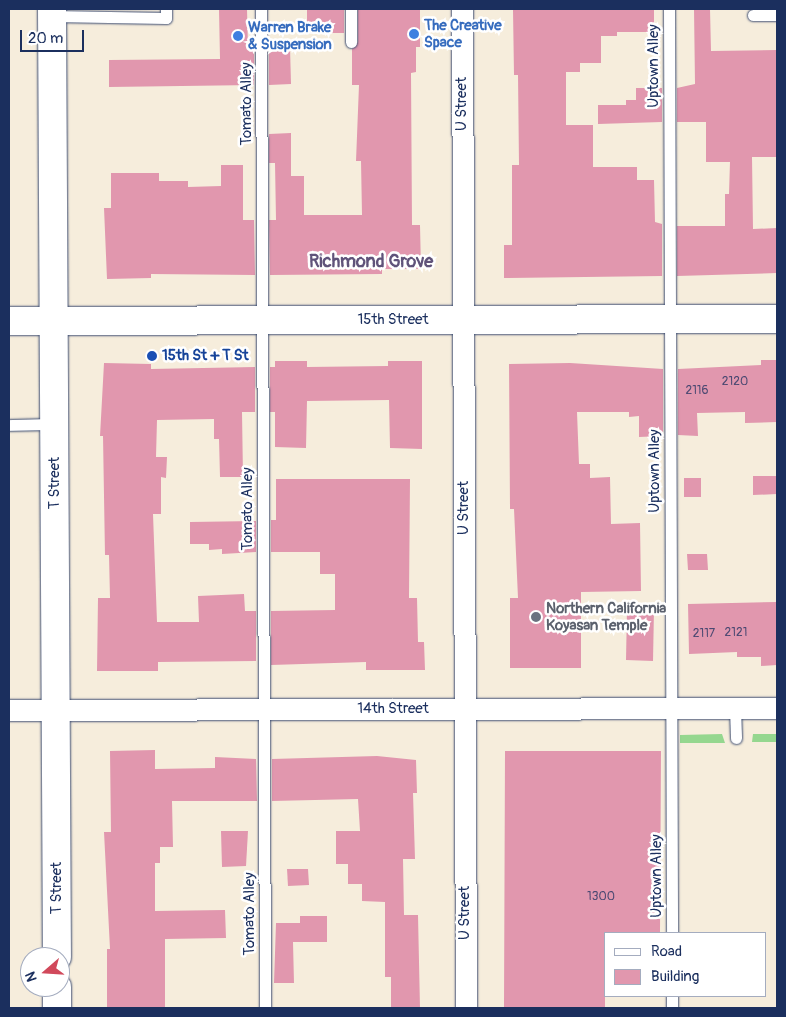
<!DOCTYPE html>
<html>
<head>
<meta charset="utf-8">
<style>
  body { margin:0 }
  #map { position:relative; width:786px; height:1017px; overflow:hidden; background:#f6eddc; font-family:Pangolin,sans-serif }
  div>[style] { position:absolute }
  .green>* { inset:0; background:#95d78f }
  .building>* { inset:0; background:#e197ae }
  .roads { filter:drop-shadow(0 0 1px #3c4c71) drop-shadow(0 0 1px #3c4c71) }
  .lane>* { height:11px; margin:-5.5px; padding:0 5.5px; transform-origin:5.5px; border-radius:5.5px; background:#fff }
  .street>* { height:21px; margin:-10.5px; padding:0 10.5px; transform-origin:10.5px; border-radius:10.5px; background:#fff }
  .secondary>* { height:28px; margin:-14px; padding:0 14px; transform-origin:14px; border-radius:14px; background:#fff }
  .primary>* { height:28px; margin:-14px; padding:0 14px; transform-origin:14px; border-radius:14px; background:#fff }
  .dots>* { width:14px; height:14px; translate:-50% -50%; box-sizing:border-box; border:2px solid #fff; border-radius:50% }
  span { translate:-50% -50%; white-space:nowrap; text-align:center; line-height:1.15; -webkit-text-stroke:5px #fff; paint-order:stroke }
  .number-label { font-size:12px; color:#4c4972 }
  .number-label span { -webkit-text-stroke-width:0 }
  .shop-label { font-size:15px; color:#366cbe; font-weight:700 }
  .left { translate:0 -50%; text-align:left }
  .street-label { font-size:15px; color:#1b2f5e }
  .transit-label { font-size:15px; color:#164399; font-weight:700 }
  .worship-label { font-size:15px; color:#5b616d; font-weight:700 }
  .quarter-label { font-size:18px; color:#60537a; font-weight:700 }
  .frame { position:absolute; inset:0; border:10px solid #1b2f5e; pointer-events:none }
  .legend { position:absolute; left:604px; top:932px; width:162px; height:65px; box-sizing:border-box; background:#fff; border:1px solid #a4acbf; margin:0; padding:6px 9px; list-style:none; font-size:15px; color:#1b2f5e }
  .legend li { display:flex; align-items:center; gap:10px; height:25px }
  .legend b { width:25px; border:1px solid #a4acbf }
  .north { position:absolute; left:20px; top:947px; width:50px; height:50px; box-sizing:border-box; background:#fff; border:1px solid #a4acbf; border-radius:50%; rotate:251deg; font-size:14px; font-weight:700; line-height:20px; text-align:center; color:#1b2f5e }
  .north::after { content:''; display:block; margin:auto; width:18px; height:22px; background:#d1495b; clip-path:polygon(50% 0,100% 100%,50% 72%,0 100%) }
  .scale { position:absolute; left:20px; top:30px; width:64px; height:22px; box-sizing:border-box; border:2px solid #1b2f5e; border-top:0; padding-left:6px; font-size:15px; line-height:18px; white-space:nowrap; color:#1b2f5e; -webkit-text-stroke:4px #fff; paint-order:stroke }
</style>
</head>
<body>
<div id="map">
  <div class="green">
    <div style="clip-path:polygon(722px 734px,725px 743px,680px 743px,680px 735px)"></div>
    <div style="clip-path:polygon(753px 734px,777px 734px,777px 742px,752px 742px)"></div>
  </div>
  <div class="building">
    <div style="clip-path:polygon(219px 9px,247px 9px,248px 48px,254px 48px,254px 85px,109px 87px,109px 60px,220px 59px)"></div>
    <div style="clip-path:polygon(307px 9px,344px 9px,344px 33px,307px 33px)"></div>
    <div style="clip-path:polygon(358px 9px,420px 9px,420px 47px,416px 47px,416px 72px,411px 73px,412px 225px,420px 225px,421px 269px,382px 269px,382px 274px,270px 275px,269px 220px,276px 220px,275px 163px,269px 163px,269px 134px,291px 133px,291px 176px,304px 176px,304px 215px,362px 215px,361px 161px,356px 161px,359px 85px,352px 85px,352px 49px,358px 42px)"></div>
    <div style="clip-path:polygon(654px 9px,654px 32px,617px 32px,617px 36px,601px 36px,601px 63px,580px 63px,580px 72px,566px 72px,566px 125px,593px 125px,593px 167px,637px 167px,637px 180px,654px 180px,655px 222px,662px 224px,662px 276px,504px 278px,504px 245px,512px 245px,512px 165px,519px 165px,518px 75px,514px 75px,513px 10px)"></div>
    <div style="clip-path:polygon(694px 9px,710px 9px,711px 51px,777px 50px,777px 157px,752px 157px,753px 229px,777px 228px,777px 273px,677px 276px,677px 226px,725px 226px,725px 194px,729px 194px,730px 162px,706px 162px,706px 122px,677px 122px,677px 88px,695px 84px)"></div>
    <div style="clip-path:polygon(269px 47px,290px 47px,291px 84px,269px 85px)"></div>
    <div style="clip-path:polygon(636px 88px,662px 88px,662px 122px,598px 124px,598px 105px,626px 105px,626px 100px,636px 100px)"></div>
    <div style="clip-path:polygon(221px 165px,243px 165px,243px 220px,254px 220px,255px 275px,151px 274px,151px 278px,107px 279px,104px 208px,111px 208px,111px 173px,159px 173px,159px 181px,188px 181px,188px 187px,221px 186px)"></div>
    <div style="clip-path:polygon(761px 360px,777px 360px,777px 422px,745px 423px,745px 412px,697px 413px,698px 436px,678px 435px,678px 369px,761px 365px)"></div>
    <div style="clip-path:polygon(275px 361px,307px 361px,307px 367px,388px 366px,388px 361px,422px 361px,422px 449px,390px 448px,389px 400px,307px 401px,306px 448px,275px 447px,275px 412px,270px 412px,270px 367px,275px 367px)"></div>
    <div style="clip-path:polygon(104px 363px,151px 364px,151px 369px,255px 367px,255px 412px,242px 412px,243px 477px,220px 477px,219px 439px,214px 439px,214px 419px,157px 420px,156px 457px,167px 457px,166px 478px,161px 477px,161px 514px,153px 514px,157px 622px,199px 622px,198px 596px,244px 594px,245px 611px,256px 611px,256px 661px,158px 662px,158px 671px,97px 671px,98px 598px,110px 598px,109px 555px,105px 555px,103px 436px,100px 436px)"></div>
    <div style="clip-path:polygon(570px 363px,663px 369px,663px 436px,639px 437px,639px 416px,629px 417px,629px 412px,577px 412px,579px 464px,590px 464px,590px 478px,610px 477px,611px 524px,640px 523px,641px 591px,581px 592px,581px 668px,510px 668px,510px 598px,518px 598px,514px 509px,510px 509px,509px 364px)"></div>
    <div style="clip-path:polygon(753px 476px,777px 476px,777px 494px,753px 495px)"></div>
    <div style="clip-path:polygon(684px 478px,701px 478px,701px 497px,684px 497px)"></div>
    <div style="clip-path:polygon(276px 479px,410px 479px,409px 598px,417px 598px,418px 642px,424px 642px,425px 670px,366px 670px,366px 662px,271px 665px,271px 611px,335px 610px,335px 574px,320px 574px,320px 552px,271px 552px,271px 520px,276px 520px)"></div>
    <div style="clip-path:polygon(256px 521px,256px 552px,222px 554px,222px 549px,209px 550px,209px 544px,190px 544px,190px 522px)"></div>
    <div style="clip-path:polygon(687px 554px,707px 554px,708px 570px,688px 570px)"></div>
    <div style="clip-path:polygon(777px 602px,777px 665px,761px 666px,761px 657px,737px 657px,737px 652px,689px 654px,688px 604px)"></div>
    <div style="clip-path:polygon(627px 609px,654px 609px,653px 661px,626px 660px)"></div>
    <div style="clip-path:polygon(155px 750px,155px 769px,215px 768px,215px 757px,256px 759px,257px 801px,172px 801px,173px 847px,160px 847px,160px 863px,155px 863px,155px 911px,225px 910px,226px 938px,165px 939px,165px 1008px,107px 1008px,107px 949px,110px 949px,104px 832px,111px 832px,110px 751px)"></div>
    <div style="clip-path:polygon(505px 751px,661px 751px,660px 933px,605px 933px,605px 1008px,504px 1008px)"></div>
    <div style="clip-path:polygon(377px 756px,416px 760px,417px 793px,413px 793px,415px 859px,403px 859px,404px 915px,418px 915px,420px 1008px,391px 1008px,391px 977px,385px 977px,385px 902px,362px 901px,362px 884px,348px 884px,348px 864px,336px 864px,336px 831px,360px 831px,358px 799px,272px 801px,272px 759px)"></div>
    <div style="clip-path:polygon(221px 831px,248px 831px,246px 866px,222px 867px)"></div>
    <div style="clip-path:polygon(287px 869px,308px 869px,309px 885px,288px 886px)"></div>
    <div style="clip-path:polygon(300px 916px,327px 916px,327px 942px,293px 942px,294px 983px,274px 983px,276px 923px,300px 923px)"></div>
  </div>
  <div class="roads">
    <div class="lane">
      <div style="left:261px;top:9px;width:999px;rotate:89.77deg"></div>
      <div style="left:669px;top:9px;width:924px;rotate:89.81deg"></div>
      <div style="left:753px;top:15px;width:24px"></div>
      <div style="left:52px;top:16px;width:114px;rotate:1deg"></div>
      <div style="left:166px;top:18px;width:9px;rotate:-90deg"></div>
      <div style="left:351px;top:42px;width:33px;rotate:-90deg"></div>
      <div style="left:9px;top:425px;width:45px;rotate:-1.3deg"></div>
      <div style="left:735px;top:708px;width:30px;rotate:88deg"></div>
      <div style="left:672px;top:996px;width:12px;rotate:90deg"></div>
    </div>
    <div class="street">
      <div style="left:462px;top:9px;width:999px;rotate:89.77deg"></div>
      <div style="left:9px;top:710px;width:768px;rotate:-0.15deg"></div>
    </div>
    <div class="secondary">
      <div style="left:52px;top:9px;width:948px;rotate:89.7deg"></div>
      <div style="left:57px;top:987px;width:21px;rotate:90deg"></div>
    </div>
    <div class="primary">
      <div style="left:9px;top:321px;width:768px;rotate:-0.15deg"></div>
    </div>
  </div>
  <div class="dots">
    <div style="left:414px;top:34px;background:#3f7fe0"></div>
    <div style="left:238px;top:36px;background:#3f7fe0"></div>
    <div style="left:152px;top:356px;background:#1a4fb4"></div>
    <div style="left:536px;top:617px;background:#6b7280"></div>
  </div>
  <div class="number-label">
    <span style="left:735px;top:382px">2120</span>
    <span style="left:697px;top:391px">2116</span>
    <span style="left:736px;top:633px">2121</span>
    <span style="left:704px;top:634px">2117</span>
    <span style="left:601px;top:897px">1300</span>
  </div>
  <div class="shop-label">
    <span class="left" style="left:424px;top:34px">The Creative<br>Space</span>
    <span class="left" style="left:248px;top:36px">Warren Brake<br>&amp; Suspension</span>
  </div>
  <div class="street-label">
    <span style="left:654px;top:66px;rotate:-90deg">Uptown Alley</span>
    <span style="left:247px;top:104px;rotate:-90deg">Tomato Alley</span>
    <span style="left:462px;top:104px;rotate:-90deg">U Street</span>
    <span style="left:393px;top:320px">15th Street</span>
    <span style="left:655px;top:471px;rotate:-90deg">Uptown Alley</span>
    <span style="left:55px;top:483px;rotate:-90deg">T Street</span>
    <span style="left:464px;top:508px;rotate:-90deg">U Street</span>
    <span style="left:248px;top:509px;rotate:-90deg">Tomato Alley</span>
    <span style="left:393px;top:709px">14th Street</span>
    <span style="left:657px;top:876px;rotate:-90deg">Uptown Alley</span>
    <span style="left:57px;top:888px;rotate:-90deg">T Street</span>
    <span style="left:465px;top:913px;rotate:-90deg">U Street</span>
    <span style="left:250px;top:914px;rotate:-90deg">Tomato Alley</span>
  </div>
  <div class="transit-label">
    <span class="left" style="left:162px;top:356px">15th St + T St</span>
  </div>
  <div class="worship-label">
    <span class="left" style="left:546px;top:617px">Northern California<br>Koyasan Temple</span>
  </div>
  <div class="quarter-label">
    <span style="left:371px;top:262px">Richmond Grove</span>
  </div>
  <div class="frame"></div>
  <ul class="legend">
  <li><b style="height:6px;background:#fff"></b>Road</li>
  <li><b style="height:14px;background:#e197ae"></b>Building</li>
  </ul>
  <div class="north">N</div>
  <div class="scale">20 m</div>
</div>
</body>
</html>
